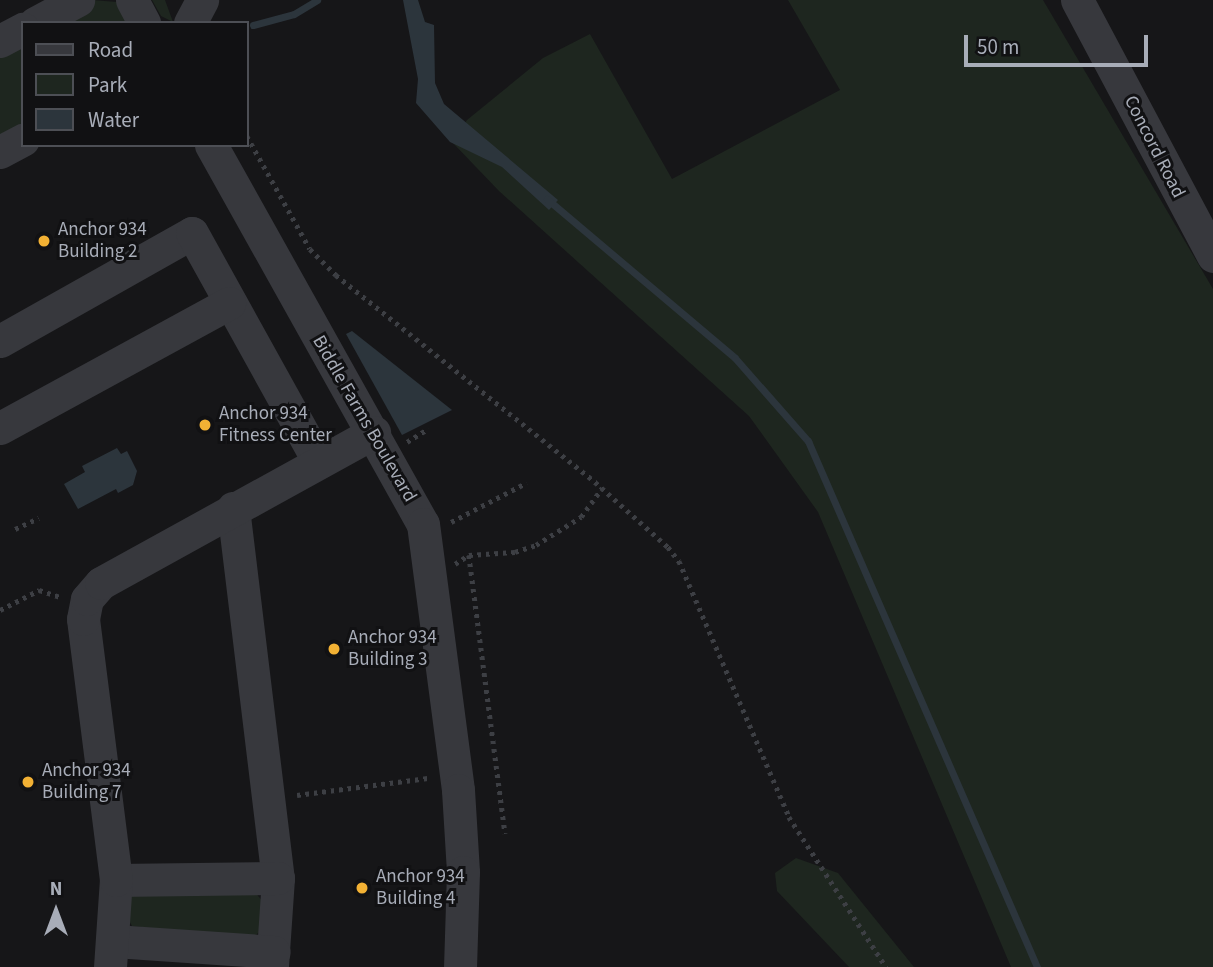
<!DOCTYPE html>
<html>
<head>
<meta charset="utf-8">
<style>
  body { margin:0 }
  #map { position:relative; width:1213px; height:967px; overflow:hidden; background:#161618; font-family:"Source Sans 3",sans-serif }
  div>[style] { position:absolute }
  .green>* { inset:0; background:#1e261f }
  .water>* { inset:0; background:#2c353c }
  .stream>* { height:7px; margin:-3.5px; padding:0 3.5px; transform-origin:3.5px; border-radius:3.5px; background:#2c353c }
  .path>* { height:4.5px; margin-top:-2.25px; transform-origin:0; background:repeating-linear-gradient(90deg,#3d3f44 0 3.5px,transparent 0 8.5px) }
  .minor>* { height:33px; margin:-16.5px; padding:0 16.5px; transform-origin:16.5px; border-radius:16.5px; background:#37383d }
  .dots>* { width:19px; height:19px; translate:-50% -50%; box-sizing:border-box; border:4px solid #111113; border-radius:50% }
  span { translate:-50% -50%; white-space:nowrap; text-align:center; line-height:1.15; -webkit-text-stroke:6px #111113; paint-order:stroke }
  .street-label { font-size:19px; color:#a8adb8 }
  .poi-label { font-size:19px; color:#a8adb8 }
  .left { translate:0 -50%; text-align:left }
  .legend { position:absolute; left:21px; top:21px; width:228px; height:126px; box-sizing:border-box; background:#111113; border:2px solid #4d4f55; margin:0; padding:9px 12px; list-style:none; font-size:21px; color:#a8adb8 }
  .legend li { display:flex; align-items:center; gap:14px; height:35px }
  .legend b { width:35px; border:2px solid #4d4f55 }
  .north { position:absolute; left:21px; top:876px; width:70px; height:70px; -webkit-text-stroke:5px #111113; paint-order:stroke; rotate:0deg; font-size:19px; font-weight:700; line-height:28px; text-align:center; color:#a8adb8 }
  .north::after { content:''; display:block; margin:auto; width:24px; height:32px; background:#a8adb8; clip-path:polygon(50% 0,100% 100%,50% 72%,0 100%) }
  .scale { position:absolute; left:964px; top:35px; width:184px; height:32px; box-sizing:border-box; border:4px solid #a8adb8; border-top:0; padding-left:9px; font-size:21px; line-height:24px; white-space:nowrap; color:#a8adb8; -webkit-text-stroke:5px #111113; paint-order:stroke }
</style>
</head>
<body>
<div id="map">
  <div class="green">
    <div style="clip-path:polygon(92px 0,117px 2px,132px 23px,51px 23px)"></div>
    <div style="clip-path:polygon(152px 0,165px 0,173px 22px,161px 16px)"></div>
    <div style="clip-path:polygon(788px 0,1043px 0,1213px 289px,1213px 967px,1011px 967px,818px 512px,749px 416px,499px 191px,452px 142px,467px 120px,543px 58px,590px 34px,672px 179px,840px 90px)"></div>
    <div style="clip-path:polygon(23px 38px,23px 125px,0 138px,0 51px)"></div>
    <div style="clip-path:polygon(796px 858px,838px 873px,914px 967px,849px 967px,777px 891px,775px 873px)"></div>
    <div style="clip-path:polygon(254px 891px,264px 903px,260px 931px,253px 938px,132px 926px,127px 917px,132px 895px)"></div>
  </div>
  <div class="water">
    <div style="clip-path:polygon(403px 0,418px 0,425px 22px,434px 25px,435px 83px,444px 104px,558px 200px,549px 210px,502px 167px,450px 142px,416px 103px,418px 79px)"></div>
    <div style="clip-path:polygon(352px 331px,452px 410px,402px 435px,346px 334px)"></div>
    <div style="clip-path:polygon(117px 448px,121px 454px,127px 451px,137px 471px,133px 485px,118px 493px,116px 489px,78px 509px,64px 484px,85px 472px,82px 466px)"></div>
  </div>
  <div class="stream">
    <div style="left:253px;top:25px;width:42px;rotate:-15deg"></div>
    <div style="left:294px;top:14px;width:27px;rotate:-31deg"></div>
    <div style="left:547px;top:199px;width:246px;rotate:40.2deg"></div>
    <div style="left:735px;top:358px;width:111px;rotate:48.7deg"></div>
    <div style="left:808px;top:441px;width:574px;rotate:66.47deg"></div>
  </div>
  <div class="path">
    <div style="left:247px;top:136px;width:129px;rotate:60.9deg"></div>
    <div style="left:310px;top:249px;width:37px;rotate:45deg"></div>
    <div style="left:336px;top:275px;width:332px;rotate:38.6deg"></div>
    <div style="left:595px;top:482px;width:98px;rotate:41.7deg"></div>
    <div style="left:668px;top:547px;width:18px;rotate:52deg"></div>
    <div style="left:679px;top:561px;width:279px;rotate:66.7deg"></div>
    <div style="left:789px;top:817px;width:179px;rotate:57.1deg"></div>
    <div style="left:407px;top:442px;width:25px;rotate:-32deg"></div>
    <div style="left:451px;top:522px;width:85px;rotate:-27.5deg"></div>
    <div style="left:15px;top:529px;width:26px;rotate:-25deg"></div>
    <div style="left:469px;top:555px;width:281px;rotate:82.6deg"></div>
    <div style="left:455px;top:564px;width:17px;rotate:-33deg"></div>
    <div style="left:469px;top:555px;width:46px;rotate:-3.7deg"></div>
    <div style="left:515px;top:552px;width:22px;rotate:-18deg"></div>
    <div style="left:536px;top:545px;width:53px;rotate:-31.9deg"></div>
    <div style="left:581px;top:517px;width:36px;rotate:-54deg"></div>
    <div style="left:0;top:610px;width:44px;rotate:-27.1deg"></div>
    <div style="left:39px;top:590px;width:22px;rotate:18deg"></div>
    <div style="left:297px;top:795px;width:132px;rotate:-7.4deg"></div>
  </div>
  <div class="minor">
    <div style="left:132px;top:0;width:26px;rotate:62deg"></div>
    <div style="left:1077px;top:0;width:290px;rotate:62deg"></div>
    <div style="left:35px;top:23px;width:49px;rotate:-28.1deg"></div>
    <div style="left:190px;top:23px;width:26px;rotate:-62deg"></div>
    <div style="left:0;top:41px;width:26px;rotate:-28deg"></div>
    <div style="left:211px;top:145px;width:434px;rotate:60.8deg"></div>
    <div style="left:423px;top:524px;width:268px;rotate:82.5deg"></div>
    <div style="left:458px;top:790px;width:82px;rotate:86.5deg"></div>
    <div style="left:463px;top:872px;width:95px;rotate:91.8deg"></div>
    <div style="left:0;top:152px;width:26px;rotate:-28deg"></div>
    <div style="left:0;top:341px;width:220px;rotate:-29.4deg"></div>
    <div style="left:192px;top:233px;width:262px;rotate:61deg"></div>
    <div style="left:0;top:428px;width:261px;rotate:-28.6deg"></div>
    <div style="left:233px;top:508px;width:373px;rotate:83.1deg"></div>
    <div style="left:278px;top:878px;width:89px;rotate:93.9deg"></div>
    <div style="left:116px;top:880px;width:162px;rotate:-0.7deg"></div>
    <div style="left:114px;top:941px;width:160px;rotate:3.9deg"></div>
    <div style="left:110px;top:967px;width:87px;rotate:-86.1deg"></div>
    <div style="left:116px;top:880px;width:263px;rotate:-97.2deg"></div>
    <div style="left:83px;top:619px;width:20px;rotate:-79deg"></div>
    <div style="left:87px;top:599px;width:21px;rotate:-49deg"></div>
    <div style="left:101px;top:583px;width:312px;rotate:-28.9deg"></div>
  </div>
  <div class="dots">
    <div style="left:44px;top:241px;background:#f2b134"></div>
    <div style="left:205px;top:425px;background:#f2b134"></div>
    <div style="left:334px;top:649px;background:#f2b134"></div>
    <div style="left:28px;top:782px;background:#f2b134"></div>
    <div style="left:362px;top:888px;background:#f2b134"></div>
  </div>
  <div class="street-label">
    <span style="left:1154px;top:147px;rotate:63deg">Concord Road</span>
    <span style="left:364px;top:419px;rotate:60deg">Biddle Farms Boulevard</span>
  </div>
  <div class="poi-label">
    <span class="left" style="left:58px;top:241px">Anchor 934<br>Building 2</span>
    <span class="left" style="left:219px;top:425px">Anchor 934<br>Fitness Center</span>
    <span class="left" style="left:348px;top:649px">Anchor 934<br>Building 3</span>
    <span class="left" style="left:42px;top:782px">Anchor 934<br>Building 7</span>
    <span class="left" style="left:376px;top:888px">Anchor 934<br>Building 4</span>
  </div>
  <ul class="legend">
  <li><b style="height:9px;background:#37383d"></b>Road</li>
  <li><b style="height:19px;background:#1e261f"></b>Park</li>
  <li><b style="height:19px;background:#2c353c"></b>Water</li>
  </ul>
  <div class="north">N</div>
  <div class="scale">50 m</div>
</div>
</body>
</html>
